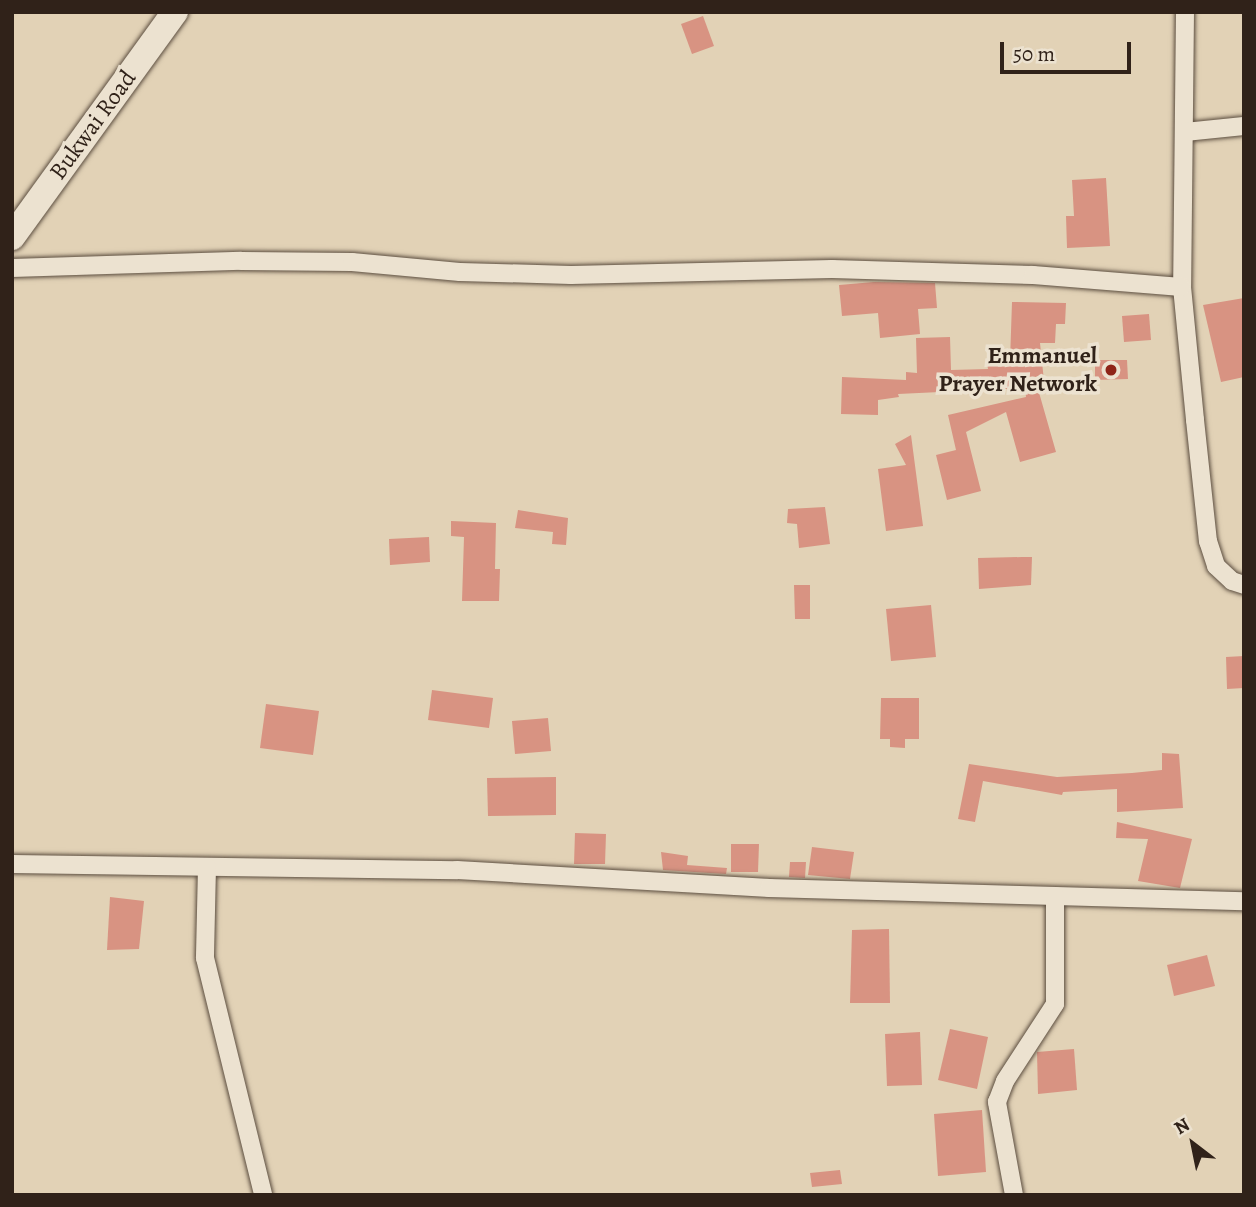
<!DOCTYPE html>
<html>
<head>
<meta charset="utf-8">
<style>
  body { margin:0 }
  #map { position:relative; width:1256px; height:1207px; overflow:hidden; background:#e2d2b6; font-family:Alegreya,serif }
  div>[style] { position:absolute }
  .building>* { inset:0; background:#d89382 }
  .roads { filter:drop-shadow(0 0 2px #5c4e40) drop-shadow(0 0 2px #5c4e40) }
  .street>* { height:18px; margin:-9px; padding:0 9px; transform-origin:9px; border-radius:9px; background:#ece2d0 }
  .secondary>* { height:26px; margin:-13px; padding:0 13px; transform-origin:13px; border-radius:13px; background:#ece2d0 }
  .dots>* { width:19px; height:19px; translate:-50% -50%; box-sizing:border-box; border:4px solid #ece2d0; border-radius:50% }
  span { translate:-50% -50%; white-space:nowrap; text-align:center; line-height:1.15; -webkit-text-stroke:7px #ece2d0; paint-order:stroke }
  .street-label { font-size:24px; color:#302219 }
  .poi-label { font-size:24px; color:#302219; font-weight:700 }
  .right { translate:-100% -50%; text-align:right }
  .frame { position:absolute; inset:0; border:14px solid #302219; pointer-events:none }
  .north { position:absolute; left:1158px; top:1109px; width:70px; height:70px; -webkit-text-stroke:5px #ece2d0; paint-order:stroke; rotate:328deg; font-size:19px; font-weight:700; line-height:28px; text-align:center; color:#302219 }
  .north::after { content:''; display:block; margin:auto; width:24px; height:32px; background:#302219; clip-path:polygon(50% 0,100% 100%,50% 72%,0 100%) }
  .scale { position:absolute; left:1000px; top:42px; width:131px; height:32px; box-sizing:border-box; border:4px solid #302219; border-top:0; padding-left:9px; font-size:21px; line-height:24px; white-space:nowrap; color:#302219; -webkit-text-stroke:5px #ece2d0; paint-order:stroke }
</style>
</head>
<body>
<div id="map">
  <div class="building">
    <div style="clip-path:polygon(703px 16px,714px 46px,692px 54px,681px 24px)"></div>
    <div style="clip-path:polygon(1106px 178px,1110px 246px,1067px 248px,1066px 216px,1074px 216px,1072px 180px)"></div>
    <div style="clip-path:polygon(874px 282px,935px 283px,937px 308px,918px 309px,920px 334px,880px 338px,878px 313px,842px 316px,839px 285px)"></div>
    <div style="clip-path:polygon(1244px 298px,1244px 377px,1221px 382px,1203px 305px)"></div>
    <div style="clip-path:polygon(1012px 302px,1066px 303px,1065px 324px,1056px 324px,1055px 343px,1040px 343px,1044px 381px,1036px 382px,1056px 452px,1020px 462px,1006px 412px,966px 432px,981px 491px,947px 500px,936px 455px,956px 450px,948px 415px,1026px 397px,1025px 388px,898px 394px,899px 397px,878px 400px,878px 415px,841px 414px,842px 377px,906px 380px,906px 372px,917px 373px,916px 338px,950px 337px,951px 370px,988px 369px,987px 364px,1010px 361px)"></div>
    <div style="clip-path:polygon(1149px 314px,1151px 340px,1124px 342px,1122px 316px)"></div>
    <div style="clip-path:polygon(1095px 360px,1127px 360px,1128px 379px,1095px 380px)"></div>
    <div style="clip-path:polygon(911px 435px,923px 526px,886px 531px,878px 469px,906px 465px,895px 444px)"></div>
    <div style="clip-path:polygon(825px 507px,830px 544px,799px 548px,797px 524px,787px 523px,788px 509px)"></div>
    <div style="clip-path:polygon(518px 510px,568px 518px,566px 545px,552px 544px,553px 532px,515px 528px)"></div>
    <div style="clip-path:polygon(451px 521px,496px 523px,495px 569px,500px 569px,499px 601px,462px 601px,464px 537px,451px 536px)"></div>
    <div style="clip-path:polygon(429px 537px,430px 562px,390px 565px,389px 539px)"></div>
    <div style="clip-path:polygon(1022px 557px,1032px 557px,1031px 585px,979px 589px,978px 558px)"></div>
    <div style="clip-path:polygon(794px 585px,810px 585px,810px 619px,795px 619px)"></div>
    <div style="clip-path:polygon(931px 605px,936px 657px,891px 661px,886px 609px)"></div>
    <div style="clip-path:polygon(1244px 656px,1244px 688px,1227px 689px,1226px 657px)"></div>
    <div style="clip-path:polygon(432px 690px,493px 698px,489px 728px,428px 720px)"></div>
    <div style="clip-path:polygon(881px 698px,919px 698px,919px 739px,905px 739px,905px 748px,890px 747px,890px 739px,880px 739px)"></div>
    <div style="clip-path:polygon(266px 704px,319px 711px,313px 755px,260px 748px)"></div>
    <div style="clip-path:polygon(548px 718px,551px 751px,515px 754px,512px 721px)"></div>
    <div style="clip-path:polygon(1162px 753px,1179px 754px,1183px 808px,1117px 812px,1117px 789px,1063px 792px,1062px 795px,983px 781px,975px 822px,958px 819px,969px 764px,1057px 777px,1132px 773px,1162px 770px)"></div>
    <div style="clip-path:polygon(556px 777px,556px 815px,488px 816px,487px 778px)"></div>
    <div style="clip-path:polygon(1117px 822px,1192px 839px,1180px 888px,1138px 881px,1148px 839px,1116px 838px)"></div>
    <div style="clip-path:polygon(575px 833px,606px 834px,605px 864px,574px 864px)"></div>
    <div style="clip-path:polygon(731px 844px,759px 844px,758px 872px,731px 872px)"></div>
    <div style="clip-path:polygon(812px 847px,854px 852px,850px 879px,808px 875px)"></div>
    <div style="clip-path:polygon(661px 852px,688px 856px,687px 865px,727px 868px,726px 874px,663px 870px)"></div>
    <div style="clip-path:polygon(790px 862px,806px 862px,805px 878px,789px 877px)"></div>
    <div style="clip-path:polygon(110px 897px,144px 901px,139px 949px,107px 950px)"></div>
    <div style="clip-path:polygon(889px 929px,890px 1003px,850px 1003px,852px 930px)"></div>
    <div style="clip-path:polygon(1207px 955px,1215px 986px,1174px 996px,1167px 965px)"></div>
    <div style="clip-path:polygon(950px 1029px,988px 1037px,977px 1089px,938px 1080px)"></div>
    <div style="clip-path:polygon(920px 1032px,922px 1085px,887px 1086px,885px 1034px)"></div>
    <div style="clip-path:polygon(1074px 1049px,1077px 1090px,1038px 1094px,1037px 1052px)"></div>
    <div style="clip-path:polygon(982px 1110px,986px 1172px,938px 1176px,934px 1114px)"></div>
    <div style="clip-path:polygon(840px 1170px,842px 1184px,812px 1187px,810px 1173px)"></div>
  </div>
  <div class="roads">
    <div class="street">
      <div style="left:1185px;top:12px;width:275px;rotate:90.6deg"></div>
      <div style="left:1182px;top:287px;width:134px;rotate:84.4deg"></div>
      <div style="left:1195px;top:420px;width:122px;rotate:83.9deg"></div>
      <div style="left:1208px;top:541px;width:26px;rotate:72deg"></div>
      <div style="left:1216px;top:566px;width:22px;rotate:43deg"></div>
      <div style="left:1232px;top:581px;width:13px;rotate:18deg"></div>
      <div style="left:1185px;top:132px;width:59px;rotate:-5.8deg"></div>
      <div style="left:12px;top:268px;width:229px;rotate:-1.8deg"></div>
      <div style="left:241px;top:261px;width:111px;rotate:0.5deg"></div>
      <div style="left:352px;top:262px;width:108px;rotate:5.3deg"></div>
      <div style="left:460px;top:272px;width:111px;rotate:1.5deg"></div>
      <div style="left:571px;top:275px;width:261px;rotate:-1.3deg"></div>
      <div style="left:832px;top:269px;width:201px;rotate:1.7deg"></div>
      <div style="left:1033px;top:275px;width:149px;rotate:4.6deg"></div>
      <div style="left:12px;top:864px;width:445px;rotate:0.8deg"></div>
      <div style="left:457px;top:870px;width:313px;rotate:3.3deg"></div>
      <div style="left:769px;top:888px;width:475px;rotate:1.6deg"></div>
      <div style="left:207px;top:867px;width:91px;rotate:91.3deg"></div>
      <div style="left:205px;top:958px;width:244px;rotate:76.2deg"></div>
      <div style="left:1014px;top:1195px;width:95px;rotate:-100.4deg"></div>
      <div style="left:997px;top:1102px;width:22px;rotate:-69deg"></div>
      <div style="left:1005px;top:1081px;width:92px;rotate:-57deg"></div>
      <div style="left:1055px;top:1004px;width:108px;rotate:-90deg"></div>
    </div>
    <div class="secondary">
      <div style="left:12px;top:237px;width:278px;rotate:-54.1deg"></div>
    </div>
  </div>
  <div class="dots">
    <div style="left:1111px;top:370px;background:#8f2418"></div>
  </div>
  <div class="street-label">
    <span style="left:93px;top:125px;rotate:-54deg">Bukwai Road</span>
  </div>
  <div class="poi-label">
    <span class="right" style="left:1097px;top:370px">Emmanuel<br>Prayer Network</span>
  </div>
  <div class="frame"></div>
  <div class="north">N</div>
  <div class="scale">50 m</div>
</div>
</body>
</html>
